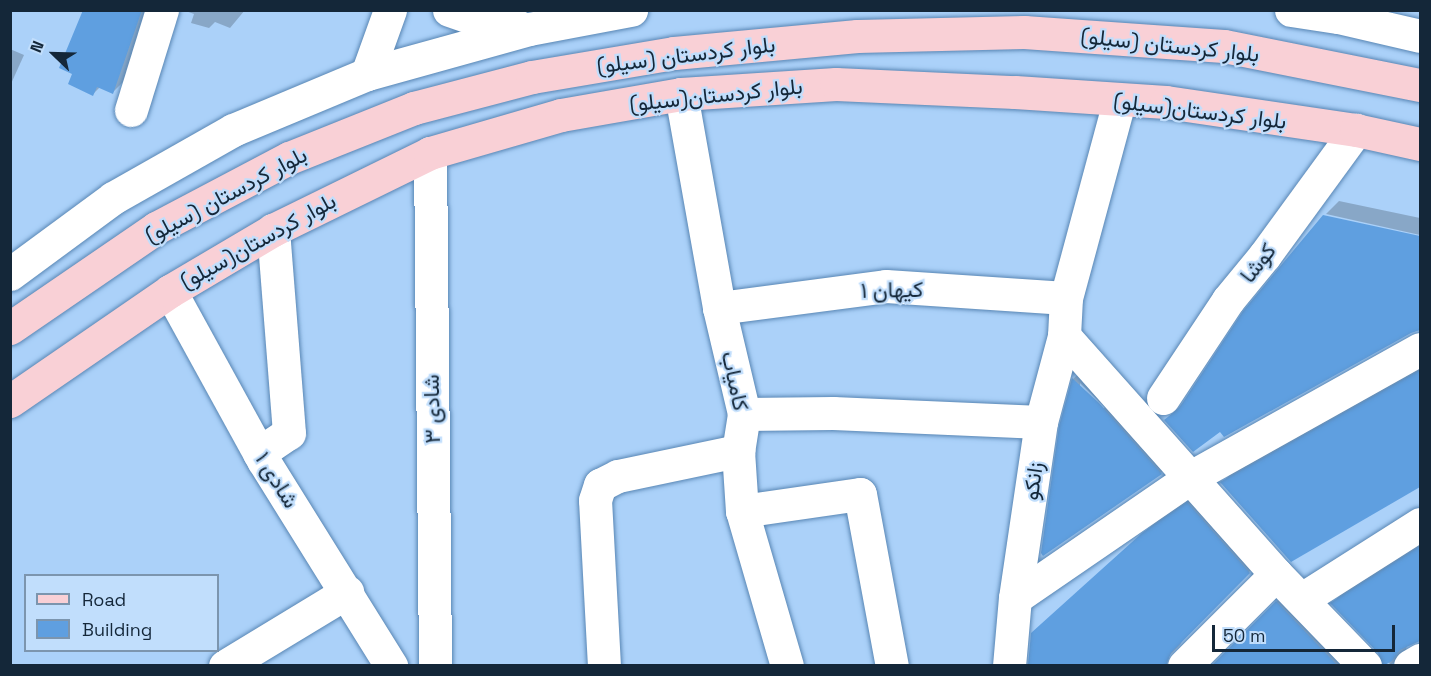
<!DOCTYPE html>
<html>
<head>
<meta charset="utf-8">
<style>
  body { margin:0 }
  #map { position:relative; width:1431px; height:676px; overflow:hidden; background:#abd1f9; font-family:"Space Grotesk",Vazirmatn,sans-serif }
  div>[style] { position:absolute }
  .shadow>* { inset:0; background:#0003 }
  .building>* { inset:0; background:#5f9fe0 }
  .roads { filter:drop-shadow(0 0 2px #5886b4) drop-shadow(0 0 2px #5886b4) }
  .minor>* { height:33px; margin:-16.5px; padding:0 16.5px; transform-origin:16.5px; border-radius:16.5px; background:#fff }
  .major>* { height:33px; margin:-16.5px; padding:0 16.5px; transform-origin:16.5px; border-radius:16.5px; background:#f9d0d6 }
  span { translate:-50% -50%; white-space:nowrap; text-align:center; line-height:1.15; -webkit-text-stroke:4.5px #c1defc; paint-order:stroke }
  .street-label { font-size:22px; color:#142739 }
  .frame { position:absolute; inset:0; border:12px solid #142739; pointer-events:none }
  .legend { position:absolute; left:24px; top:574px; width:195px; height:78px; box-sizing:border-box; background:#c1defc; border:2px solid #7c95ae; margin:0; padding:8px 10px; list-style:none; font-size:18px; color:#142739 }
  .legend li { display:flex; align-items:center; gap:12px; height:30px }
  .legend b { width:30px; border:2px solid #7c95ae }
  .north { position:absolute; left:24px; top:24px; width:60px; height:60px; -webkit-text-stroke:4px #c1defc; paint-order:stroke; rotate:293deg; font-size:16px; font-weight:700; line-height:24px; text-align:center; color:#142739 }
  .north::after { content:''; display:block; margin:auto; width:21px; height:27px; background:#142739; clip-path:polygon(50% 0,100% 100%,50% 72%,0 100%) }
  .scale { position:absolute; left:1212px; top:625px; width:183px; height:27px; box-sizing:border-box; border:3px solid #142739; border-top:0; padding-left:8px; font-size:18px; line-height:21px; white-space:nowrap; color:#142739; -webkit-text-stroke:4px #c1defc; paint-order:stroke }
</style>
</head>
<body>
<div id="map">
  <div class="shadow">
    <div style="clip-path:polygon(85px 10px,149px 10px,124px 81px,113px 92px,100px 87px,93px 94px,74px 73px)"></div>
    <div style="clip-path:polygon(183px 10px,245px 10px,230px 28px,215px 22px,209px 28px,191px 23px,194px 14px)"></div>
    <div style="clip-path:polygon(10px 49px,24px 55px,10px 86px)"></div>
    <div style="clip-path:polygon(1339px 201px,1420px 218px,1420px 235px,1326px 214px)"></div>
    <div style="clip-path:polygon(1324px 217px,1420px 238px,1420px 327px,1224px 435px,1221px 430px,1166px 420px,1185px 401px)"></div>
    <div style="clip-path:polygon(evenodd,1088px 365px,1176px 458px,1161px 473px,1061px 426px,1073px 379px,1088px 365px,1080px 383px,1105px 407px,1103px 409px,1080px 388px,1080px 383px)"></div>
    <div style="clip-path:polygon(1420px 366px,1420px 485px,1291px 560px,1222px 483px,1236px 468px)"></div>
    <div style="clip-path:polygon(1203px 489px,1264px 557px,1185px 636px,1180px 645px,1159px 666px,1028px 666px,1032px 634px,1159px 519px)"></div>
    <div style="clip-path:polygon(1420px 542px,1420px 640px,1407px 645px,1406px 651px,1391px 665px,1332px 603px,1347px 589px)"></div>
    <div style="clip-path:polygon(1291px 587px,1369px 666px,1212px 666px,1214px 665px)"></div>
  </div>
  <div class="building">
    <div style="clip-path:polygon(83px 10px,142px 10px,113px 94px,97px 87px,93px 96px,68px 84px,72px 74px,59px 68px)"></div>
    <div style="clip-path:polygon(1323px 215px,1420px 236px,1420px 330px,1411px 333px,1224px 437px,1220px 432px,1193px 452px,1164px 420px,1179px 408px,1243px 311px)"></div>
    <div style="clip-path:polygon(1420px 370px,1420px 487px,1291px 562px,1220px 482px)"></div>
    <div style="clip-path:polygon(1072px 378px,1099px 403px,1162px 474px,1043px 556px,1041px 553px,1059px 426px)"></div>
    <div style="clip-path:polygon(1187px 502px,1250px 573px,1171px 653px,1166px 666px,1028px 666px,1031px 633px,1142px 533px)"></div>
    <div style="clip-path:polygon(1420px 546px,1420px 641px,1400px 650px,1392px 661px,1383px 666px,1378px 653px,1330px 603px)"></div>
    <div style="clip-path:polygon(1276px 601px,1338px 666px,1211px 666px)"></div>
  </div>
  <div class="roads">
    <div class="minor">
      <div style="left:449px;top:10px;width:36px;rotate:19deg"></div>
      <div style="left:483px;top:22px;width:37px;rotate:8deg"></div>
      <div style="left:1291px;top:10px;width:48px;rotate:8.5deg"></div>
      <div style="left:1338px;top:17px;width:84px;rotate:13deg"></div>
      <div style="left:367px;top:74px;width:68px;rotate:-70.2deg"></div>
      <div style="left:681px;top:94px;width:217px;rotate:79.9deg"></div>
      <div style="left:719px;top:308px;width:109px;rotate:76.7deg"></div>
      <div style="left:744px;top:414px;width:37px;rotate:99deg"></div>
      <div style="left:738px;top:451px;width:60px;rotate:86.2deg"></div>
      <div style="left:742px;top:511px;width:161px;rotate:73.8deg"></div>
      <div style="left:131px;top:110px;width:105px;rotate:-72.8deg"></div>
      <div style="left:430px;top:153px;width:513px;rotate:89.44deg"></div>
      <div style="left:10px;top:274px;width:128px;rotate:-36.4deg"></div>
      <div style="left:113px;top:198px;width:138px;rotate:-29.5deg"></div>
      <div style="left:233px;top:130px;width:145px;rotate:-22.7deg"></div>
      <div style="left:367px;top:74px;width:168px;rotate:-15.5deg"></div>
      <div style="left:529px;top:29px;width:104px;rotate:-10.6deg"></div>
      <div style="left:170px;top:291px;width:193px;rotate:61.2deg"></div>
      <div style="left:263px;top:460px;width:243px;rotate:58.1deg"></div>
      <div style="left:719px;top:308px;width:168px;rotate:-7.5deg"></div>
      <div style="left:886px;top:286px;width:180px;rotate:3.8deg"></div>
      <div style="left:1064px;top:336px;width:319px;rotate:48.3deg"></div>
      <div style="left:1276px;top:574px;width:128px;rotate:45.9deg"></div>
      <div style="left:1163px;top:398px;width:118px;rotate:-56.4deg"></div>
      <div style="left:1228px;top:300px;width:58px;rotate:-50.6deg"></div>
      <div style="left:1265px;top:255px;width:155px;rotate:-53.9deg"></div>
      <div style="left:744px;top:414px;width:89px;rotate:-0.6deg"></div>
      <div style="left:833px;top:413px;width:208px;rotate:2.5deg"></div>
      <div style="left:259px;top:453px;width:36px;rotate:-34deg"></div>
      <div style="left:289px;top:433px;width:204px;rotate:-94.5deg"></div>
      <div style="left:742px;top:511px;width:119px;rotate:-8.2deg"></div>
      <div style="left:860px;top:494px;width:175px;rotate:79.5deg"></div>
      <div style="left:1015px;top:598px;width:214px;rotate:-34.5deg"></div>
      <div style="left:1191px;top:477px;width:262px;rotate:-29.2deg"></div>
      <div style="left:1302px;top:599px;width:140px;rotate:-32.4deg"></div>
      <div style="left:225px;top:666px;width:143px;rotate:-31.2deg"></div>
      <div style="left:604px;top:666px;width:166px;rotate:-93.1deg"></div>
      <div style="left:595px;top:500px;width:16px;rotate:-72deg"></div>
      <div style="left:600px;top:485px;width:20px;rotate:-27deg"></div>
      <div style="left:618px;top:476px;width:123px;rotate:-11.8deg"></div>
      <div style="left:1009px;top:666px;width:68px;rotate:-85deg"></div>
      <div style="left:1015px;top:598px;width:178px;rotate:-81.6deg"></div>
      <div style="left:1041px;top:422px;width:89px;rotate:-75deg"></div>
      <div style="left:1064px;top:336px;width:38px;rotate:-87deg"></div>
      <div style="left:1066px;top:298px;width:204px;rotate:-74.9deg"></div>
      <div style="left:1184px;top:666px;width:130px;rotate:-45deg"></div>
      <div style="left:1410px;top:666px;width:12px;rotate:-31deg"></div>
    </div>
    <div class="major">
      <div style="left:10px;top:328px;width:177px;rotate:-34.4deg"></div>
      <div style="left:156px;top:228px;width:150px;rotate:-27.8deg"></div>
      <div style="left:289px;top:158px;width:135px;rotate:-21.8deg"></div>
      <div style="left:414px;top:108px;width:122px;rotate:-14.7deg"></div>
      <div style="left:532px;top:77px;width:144px;rotate:-9.6deg"></div>
      <div style="left:674px;top:53px;width:184px;rotate:-5.3deg"></div>
      <div style="left:857px;top:36px;width:167px;rotate:-1.4deg"></div>
      <div style="left:1024px;top:32px;width:200px;rotate:4deg"></div>
      <div style="left:1224px;top:46px;width:200px;rotate:11.3deg"></div>
      <div style="left:10px;top:401px;width:194px;rotate:-34.5deg"></div>
      <div style="left:170px;top:291px;width:120px;rotate:-30.6deg"></div>
      <div style="left:273px;top:230px;width:175px;rotate:-26.1deg"></div>
      <div style="left:430px;top:153px;width:136px;rotate:-16.2deg"></div>
      <div style="left:561px;top:115px;width:122px;rotate:-9.9deg"></div>
      <div style="left:681px;top:94px;width:155px;rotate:-3.7deg"></div>
      <div style="left:836px;top:84px;width:179px;rotate:2.6deg"></div>
      <div style="left:1015px;top:92px;width:151px;rotate:3.8deg"></div>
      <div style="left:1166px;top:102px;width:192px;rotate:8.4deg"></div>
      <div style="left:1356px;top:130px;width:66px;rotate:12.3deg"></div>
    </div>
  </div>
  <div class="street-label">
    <span style="left:1170px;top:45px;rotate:6deg">بلوار کردستان (سیلو)</span>
    <span style="left:686px;top:55px;rotate:-7deg">بلوار کردستان (سیلو)</span>
    <span style="left:716px;top:95px;rotate:-6deg">بلوار کردستان(سیلو)</span>
    <span style="left:1200px;top:111px;rotate:7deg">بلوار کردستان(سیلو)</span>
    <span style="left:226px;top:195px;rotate:-28deg">بلوار کردستان (سیلو)</span>
    <span style="left:258px;top:241px;rotate:-29deg">بلوار کردستان(سیلو)</span>
    <span style="left:1258px;top:263px;rotate:-52deg">کوشا</span>
    <span style="left:892px;top:290px;rotate:-1deg">کیهان ۱</span>
    <span style="left:735px;top:381px;rotate:78deg">کامیاب</span>
    <span style="left:432px;top:409px;rotate:-91deg">شادی ۳</span>
    <span style="left:277px;top:480px;rotate:58deg">شادی ۱</span>
    <span style="left:1033px;top:481px;rotate:-82deg">زانکو</span>
  </div>
  <div class="frame"></div>
  <ul class="legend">
  <li><b style="height:8px;background:#f9d0d6"></b>Road</li>
  <li><b style="height:16px;background:#5f9fe0"></b>Building</li>
  </ul>
  <div class="north">N</div>
  <div class="scale">50 m</div>
</div>
</body>
</html>
